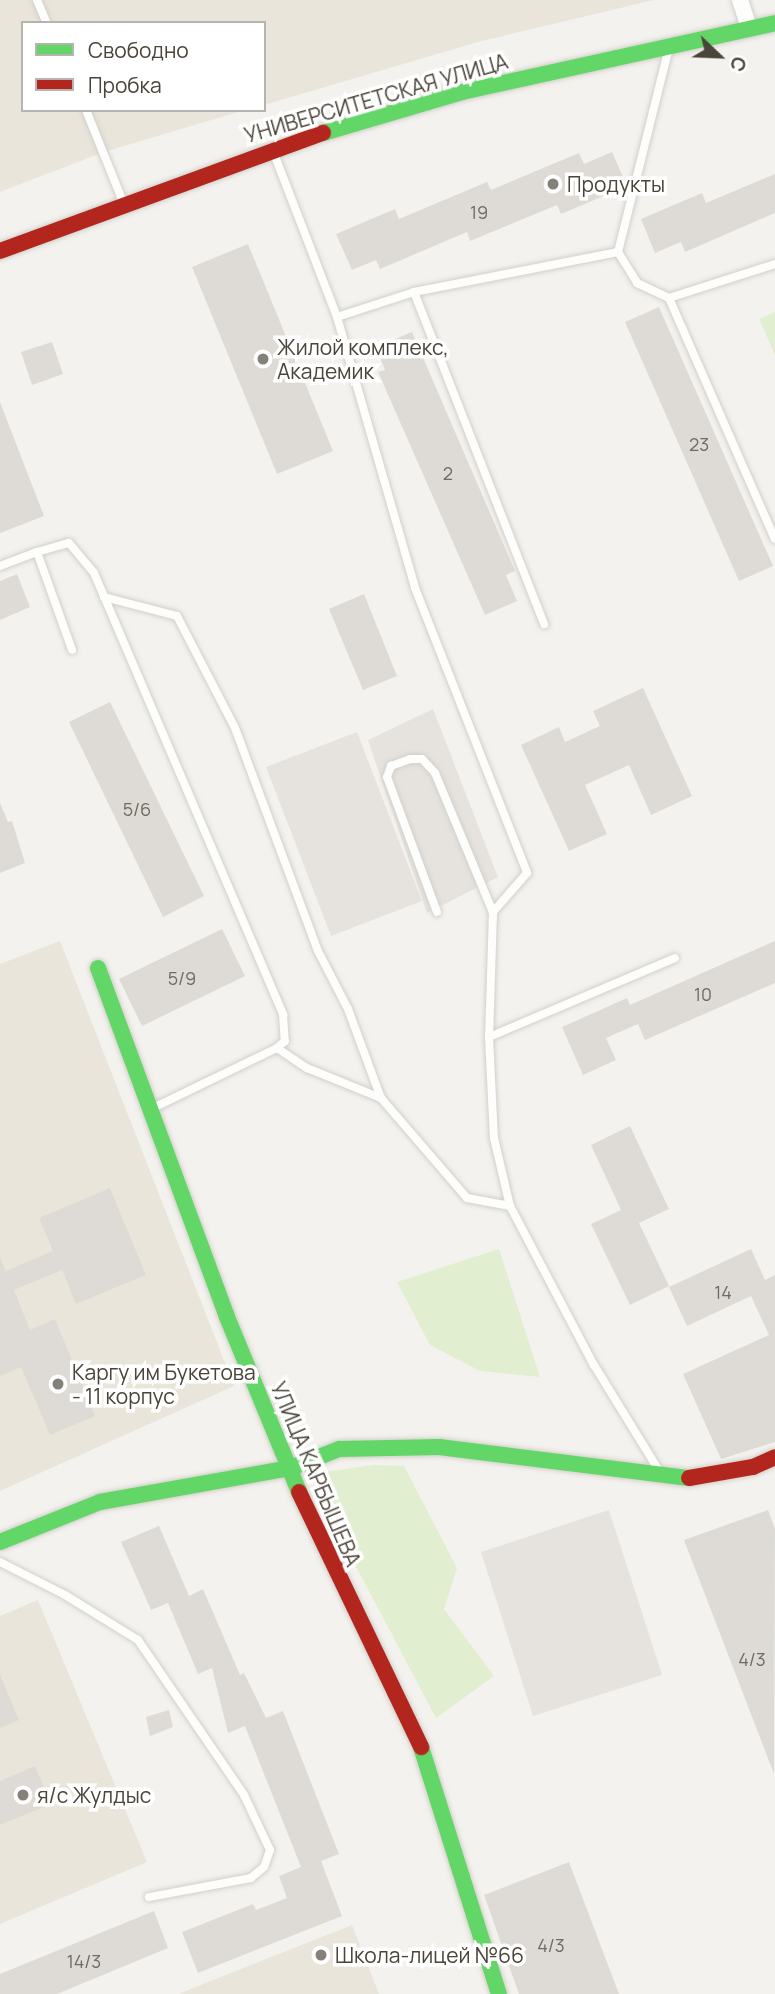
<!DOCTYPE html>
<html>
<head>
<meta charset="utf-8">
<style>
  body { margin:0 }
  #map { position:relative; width:775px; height:1994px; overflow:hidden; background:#f4f2ee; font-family:Manrope,sans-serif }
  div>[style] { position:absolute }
  .education>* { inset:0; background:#eae5da }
  .green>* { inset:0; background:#e1eecf }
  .parking>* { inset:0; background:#e6e3df }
  .building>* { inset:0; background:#dedbd6 }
  .roads { filter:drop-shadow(0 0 2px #d2d0cb) drop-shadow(0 0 2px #d2d0cb) }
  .lane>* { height:8px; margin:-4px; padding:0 4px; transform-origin:4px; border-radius:4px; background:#fdfdfc }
  .street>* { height:16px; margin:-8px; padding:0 8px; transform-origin:8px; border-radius:8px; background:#fdfdfc }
  .fast>* { height:16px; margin:-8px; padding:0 8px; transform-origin:8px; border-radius:8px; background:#63d668 }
  .jam>* { height:16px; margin:-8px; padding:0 8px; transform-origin:8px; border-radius:8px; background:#b3261e }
  .dots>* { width:19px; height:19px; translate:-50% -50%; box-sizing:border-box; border:4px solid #fff; border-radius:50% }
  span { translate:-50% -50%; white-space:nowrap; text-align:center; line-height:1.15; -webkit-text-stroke:7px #fff; paint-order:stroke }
  .number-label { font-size:18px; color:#706a61 }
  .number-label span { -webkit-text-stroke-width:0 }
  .street-label { font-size:21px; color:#4b4439 }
  .poi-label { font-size:21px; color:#4b4439 }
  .left { translate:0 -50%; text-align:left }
  .legend { position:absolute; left:21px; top:21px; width:245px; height:91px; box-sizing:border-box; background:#fff; border:2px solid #b7b4b0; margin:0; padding:9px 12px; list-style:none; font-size:21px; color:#4b4439 }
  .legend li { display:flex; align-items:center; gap:14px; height:35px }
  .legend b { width:35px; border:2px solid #b7b4b0 }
  .north { position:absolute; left:684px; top:21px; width:70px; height:70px; -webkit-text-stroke:5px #fff; paint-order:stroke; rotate:113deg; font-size:19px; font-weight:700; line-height:28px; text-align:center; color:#4b4439 }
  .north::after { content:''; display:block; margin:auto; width:24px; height:32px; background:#4b4439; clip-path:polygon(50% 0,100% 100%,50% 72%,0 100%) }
</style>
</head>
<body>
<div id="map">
  <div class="education">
    <div style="clip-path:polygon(0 0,654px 0,478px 42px,264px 105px,264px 23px,23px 23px,23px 110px,245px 110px,104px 152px,0 192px)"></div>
    <div style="clip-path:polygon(60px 941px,234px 1386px,0 1491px,0 964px)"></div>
    <div style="clip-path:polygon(38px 1600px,147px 1862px,0 1924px,0 1616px)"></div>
    <div style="clip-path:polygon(352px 1925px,379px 1994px,179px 1994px,203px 1984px)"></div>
  </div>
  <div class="green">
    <div style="clip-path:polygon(775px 312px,775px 355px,759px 319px)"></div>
    <div style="clip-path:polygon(499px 1249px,540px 1377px,480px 1371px,430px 1345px,397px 1282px)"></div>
    <div style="clip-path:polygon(373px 1465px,404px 1466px,457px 1568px,444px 1609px,494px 1676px,436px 1718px,323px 1504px,324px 1472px)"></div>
  </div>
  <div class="parking">
    <div style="clip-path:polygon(433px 709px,498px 877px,427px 913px,368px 740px)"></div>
    <div style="clip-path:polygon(357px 732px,422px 901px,331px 936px,266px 767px)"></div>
    <div style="clip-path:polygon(609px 1510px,662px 1675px,533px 1716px,481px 1552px)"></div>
  </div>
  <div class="building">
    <div style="clip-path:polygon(612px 152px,627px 186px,561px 214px,557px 205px,470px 241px,467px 232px,380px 269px,376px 260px,352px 270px,336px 234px,395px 209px,399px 219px,487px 182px,491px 190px,579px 153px,584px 164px)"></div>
    <div style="clip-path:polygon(775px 174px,775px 213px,685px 252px,681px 242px,655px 253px,641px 219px,702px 193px,706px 203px)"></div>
    <div style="clip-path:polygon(248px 244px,333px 451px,277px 474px,192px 267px)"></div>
    <div style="clip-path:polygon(659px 307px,773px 566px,739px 581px,625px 322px)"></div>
    <div style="clip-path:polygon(412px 332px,515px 571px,506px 575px,517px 601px,485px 615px,378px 372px,385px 370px,376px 347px)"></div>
    <div style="clip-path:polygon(52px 342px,63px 374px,32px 385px,21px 352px)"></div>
    <div style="clip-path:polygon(0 402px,44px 516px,0 533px)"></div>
    <div style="clip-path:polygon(17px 574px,30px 607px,0 620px,0 581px)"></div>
    <div style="clip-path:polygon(364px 594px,397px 676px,363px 690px,329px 609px)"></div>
    <div style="clip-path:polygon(643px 688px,692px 796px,651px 815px,629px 765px,585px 785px,607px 834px,569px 851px,521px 745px,559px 727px,565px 742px,600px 726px,593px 711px)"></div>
    <div style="clip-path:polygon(110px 702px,204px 896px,163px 917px,69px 722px)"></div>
    <div style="clip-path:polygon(0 803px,8px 822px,12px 821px,25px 863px,0 873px)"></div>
    <div style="clip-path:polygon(222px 929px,245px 976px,142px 1026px,119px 979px)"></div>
    <div style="clip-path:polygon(775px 941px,775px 983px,645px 1040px,638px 1024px,606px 1038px,616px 1060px,583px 1075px,562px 1027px,627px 998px,630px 1005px)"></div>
    <div style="clip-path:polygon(630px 1126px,669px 1209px,639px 1223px,669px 1286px,630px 1305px,591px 1224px,621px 1210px,591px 1145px)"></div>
    <div style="clip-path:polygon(110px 1188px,146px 1275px,76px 1304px,62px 1270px,14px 1290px,30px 1330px,55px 1319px,95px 1416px,50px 1435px,21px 1367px,0 1376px,0 1258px,6px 1271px,53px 1251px,39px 1218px)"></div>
    <div style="clip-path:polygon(751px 1249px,765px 1280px,775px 1275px,775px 1442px,721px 1459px,683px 1374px,769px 1335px,751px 1296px,687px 1326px,669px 1287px)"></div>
    <div style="clip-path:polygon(768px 1510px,775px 1529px,774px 1774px,684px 1540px)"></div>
    <div style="clip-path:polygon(159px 1526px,189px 1596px,203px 1589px,240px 1675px,244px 1673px,266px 1718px,283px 1711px,339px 1854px,321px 1861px,342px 1916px,198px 1973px,182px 1932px,253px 1904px,256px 1910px,287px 1898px,279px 1876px,301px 1867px,245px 1726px,228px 1733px,212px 1668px,198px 1674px,168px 1603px,151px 1610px,121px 1542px)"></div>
    <div style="clip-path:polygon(0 1675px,19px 1720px,0 1728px)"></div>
    <div style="clip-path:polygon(169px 1710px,173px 1727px,150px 1736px,146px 1717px)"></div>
    <div style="clip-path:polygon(35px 1766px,51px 1804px,0 1825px,0 1781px)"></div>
    <div style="clip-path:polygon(569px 1862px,619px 1994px,519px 1994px,484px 1895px)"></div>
    <div style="clip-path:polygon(154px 1911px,168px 1948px,57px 1994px,0 1994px,0 1974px)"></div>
  </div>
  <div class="roads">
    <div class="lane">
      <div style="left:37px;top:0;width:25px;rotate:67deg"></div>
      <div style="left:86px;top:110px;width:99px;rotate:68.1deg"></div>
      <div style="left:273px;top:151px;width:178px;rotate:68.9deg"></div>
      <div style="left:337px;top:317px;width:282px;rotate:73.9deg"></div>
      <div style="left:415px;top:588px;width:306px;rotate:68.5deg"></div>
      <div style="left:527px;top:873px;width:52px;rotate:131.1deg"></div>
      <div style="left:493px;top:912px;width:125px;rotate:91.8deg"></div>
      <div style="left:489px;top:1037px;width:101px;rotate:87.2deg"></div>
      <div style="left:494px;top:1138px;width:70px;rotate:76.8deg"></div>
      <div style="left:510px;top:1206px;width:180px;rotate:62.2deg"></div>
      <div style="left:594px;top:1365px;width:128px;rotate:58.4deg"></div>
      <div style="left:618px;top:252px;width:207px;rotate:-76deg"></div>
      <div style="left:414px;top:292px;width:357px;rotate:68.6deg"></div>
      <div style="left:669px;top:298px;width:263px;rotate:66.3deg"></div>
      <div style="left:337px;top:317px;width:81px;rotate:-18deg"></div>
      <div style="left:414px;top:292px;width:208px;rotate:-11.1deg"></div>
      <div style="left:618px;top:252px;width:36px;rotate:58deg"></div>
      <div style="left:637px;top:283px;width:35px;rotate:25deg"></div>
      <div style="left:669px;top:298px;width:111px;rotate:-17.8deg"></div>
      <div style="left:37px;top:552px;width:33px;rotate:-16deg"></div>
      <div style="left:69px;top:543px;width:39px;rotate:50deg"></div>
      <div style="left:94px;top:573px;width:481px;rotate:66.8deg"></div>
      <div style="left:283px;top:1015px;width:26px;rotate:86deg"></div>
      <div style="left:285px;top:1041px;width:11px;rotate:139deg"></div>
      <div style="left:277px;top:1048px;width:138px;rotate:154.2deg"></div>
      <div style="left:0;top:566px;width:40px;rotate:-21deg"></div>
      <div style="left:37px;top:552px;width:104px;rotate:70.3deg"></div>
      <div style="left:104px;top:597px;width:75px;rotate:14.6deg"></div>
      <div style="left:177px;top:616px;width:126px;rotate:62.6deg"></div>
      <div style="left:235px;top:728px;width:236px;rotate:69.6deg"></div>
      <div style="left:317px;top:949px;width:68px;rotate:62.7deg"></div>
      <div style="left:348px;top:1009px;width:95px;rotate:69.7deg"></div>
      <div style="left:381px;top:1098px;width:132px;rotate:49.3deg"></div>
      <div style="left:467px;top:1198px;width:44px;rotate:10.5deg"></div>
      <div style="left:437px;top:912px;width:144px;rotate:-110.3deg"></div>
      <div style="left:387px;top:777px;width:12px;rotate:-70deg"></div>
      <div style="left:391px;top:766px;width:20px;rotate:-20deg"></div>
      <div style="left:410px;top:759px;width:12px"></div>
      <div style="left:422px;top:759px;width:19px;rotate:47deg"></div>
      <div style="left:435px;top:773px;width:151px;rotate:67.4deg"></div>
      <div style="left:489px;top:1037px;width:202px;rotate:-23deg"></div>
      <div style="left:277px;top:1048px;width:36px;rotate:34deg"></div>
      <div style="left:307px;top:1068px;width:80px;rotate:22.1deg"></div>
      <div style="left:0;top:1562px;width:73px;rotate:26.9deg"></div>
      <div style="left:65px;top:1595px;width:86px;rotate:31.7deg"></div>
      <div style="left:138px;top:1640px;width:188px;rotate:55.6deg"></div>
      <div style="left:244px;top:1795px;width:61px;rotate:64.7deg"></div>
      <div style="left:270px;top:1850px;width:18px;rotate:109deg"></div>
      <div style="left:264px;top:1867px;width:17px;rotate:140deg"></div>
      <div style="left:251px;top:1878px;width:104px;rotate:169.4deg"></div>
    </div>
    <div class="street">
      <div style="left:740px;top:0;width:29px;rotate:72deg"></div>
    </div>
    <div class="fast">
      <div style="left:323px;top:133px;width:145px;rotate:-16.4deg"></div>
      <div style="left:462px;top:92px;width:321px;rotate:-12.4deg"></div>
      <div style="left:98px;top:968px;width:372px;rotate:69.7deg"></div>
      <div style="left:227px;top:1317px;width:189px;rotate:67.6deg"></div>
      <div style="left:0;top:1542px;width:108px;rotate:-21.8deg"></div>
      <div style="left:100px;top:1502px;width:194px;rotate:-10.1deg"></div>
      <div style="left:291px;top:1468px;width:52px;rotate:-21.6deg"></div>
      <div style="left:339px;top:1449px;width:100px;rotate:-1.1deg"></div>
      <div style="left:439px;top:1447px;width:252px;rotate:7.1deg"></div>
      <div style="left:421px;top:1747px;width:259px;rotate:72.5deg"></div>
    </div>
    <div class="jam">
      <div style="left:0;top:251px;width:344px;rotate:-20.1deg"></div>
      <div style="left:689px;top:1478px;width:65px;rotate:-9.8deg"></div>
      <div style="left:753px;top:1467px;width:24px;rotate:-24deg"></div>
      <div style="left:299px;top:1492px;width:283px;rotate:64.4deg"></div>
    </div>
  </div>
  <div class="dots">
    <div style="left:553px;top:184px;background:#868178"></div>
    <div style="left:263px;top:359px;background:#868178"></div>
    <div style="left:58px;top:1384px;background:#868178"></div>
    <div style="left:23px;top:1795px;background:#868178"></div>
    <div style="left:321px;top:1955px;background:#868178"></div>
  </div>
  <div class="number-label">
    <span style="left:479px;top:212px">19</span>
    <span style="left:699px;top:444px">23</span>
    <span style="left:448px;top:473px">2</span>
    <span style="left:137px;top:809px">5/6</span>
    <span style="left:182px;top:978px">5/9</span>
    <span style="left:703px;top:994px">10</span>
    <span style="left:723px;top:1292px">14</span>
    <span style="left:752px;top:1659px">4/3</span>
    <span style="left:551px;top:1945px">4/3</span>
    <span style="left:84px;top:1961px">14/3</span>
  </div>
  <div class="street-label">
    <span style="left:376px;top:98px;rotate:-16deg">УНИВЕРСИТЕТСКАЯ УЛИЦА</span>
    <span style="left:316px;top:1474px;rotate:67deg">УЛИЦА КАРБЫШЕВА</span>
  </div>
  <div class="poi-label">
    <span class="left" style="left:567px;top:184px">Продукты</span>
    <span class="left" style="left:277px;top:359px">Жилой комплекс,<br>Академик</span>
    <span class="left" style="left:72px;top:1384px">Каргу им Букетова<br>- 11 корпус</span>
    <span class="left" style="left:37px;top:1795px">я/c Жулдыс</span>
    <span class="left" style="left:335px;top:1955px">Школа-лицей №66</span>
  </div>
  <ul class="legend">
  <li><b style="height:9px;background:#63d668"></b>Свободно</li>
  <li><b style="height:9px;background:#b3261e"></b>Пробка</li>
  </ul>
  <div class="north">С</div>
</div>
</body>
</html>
